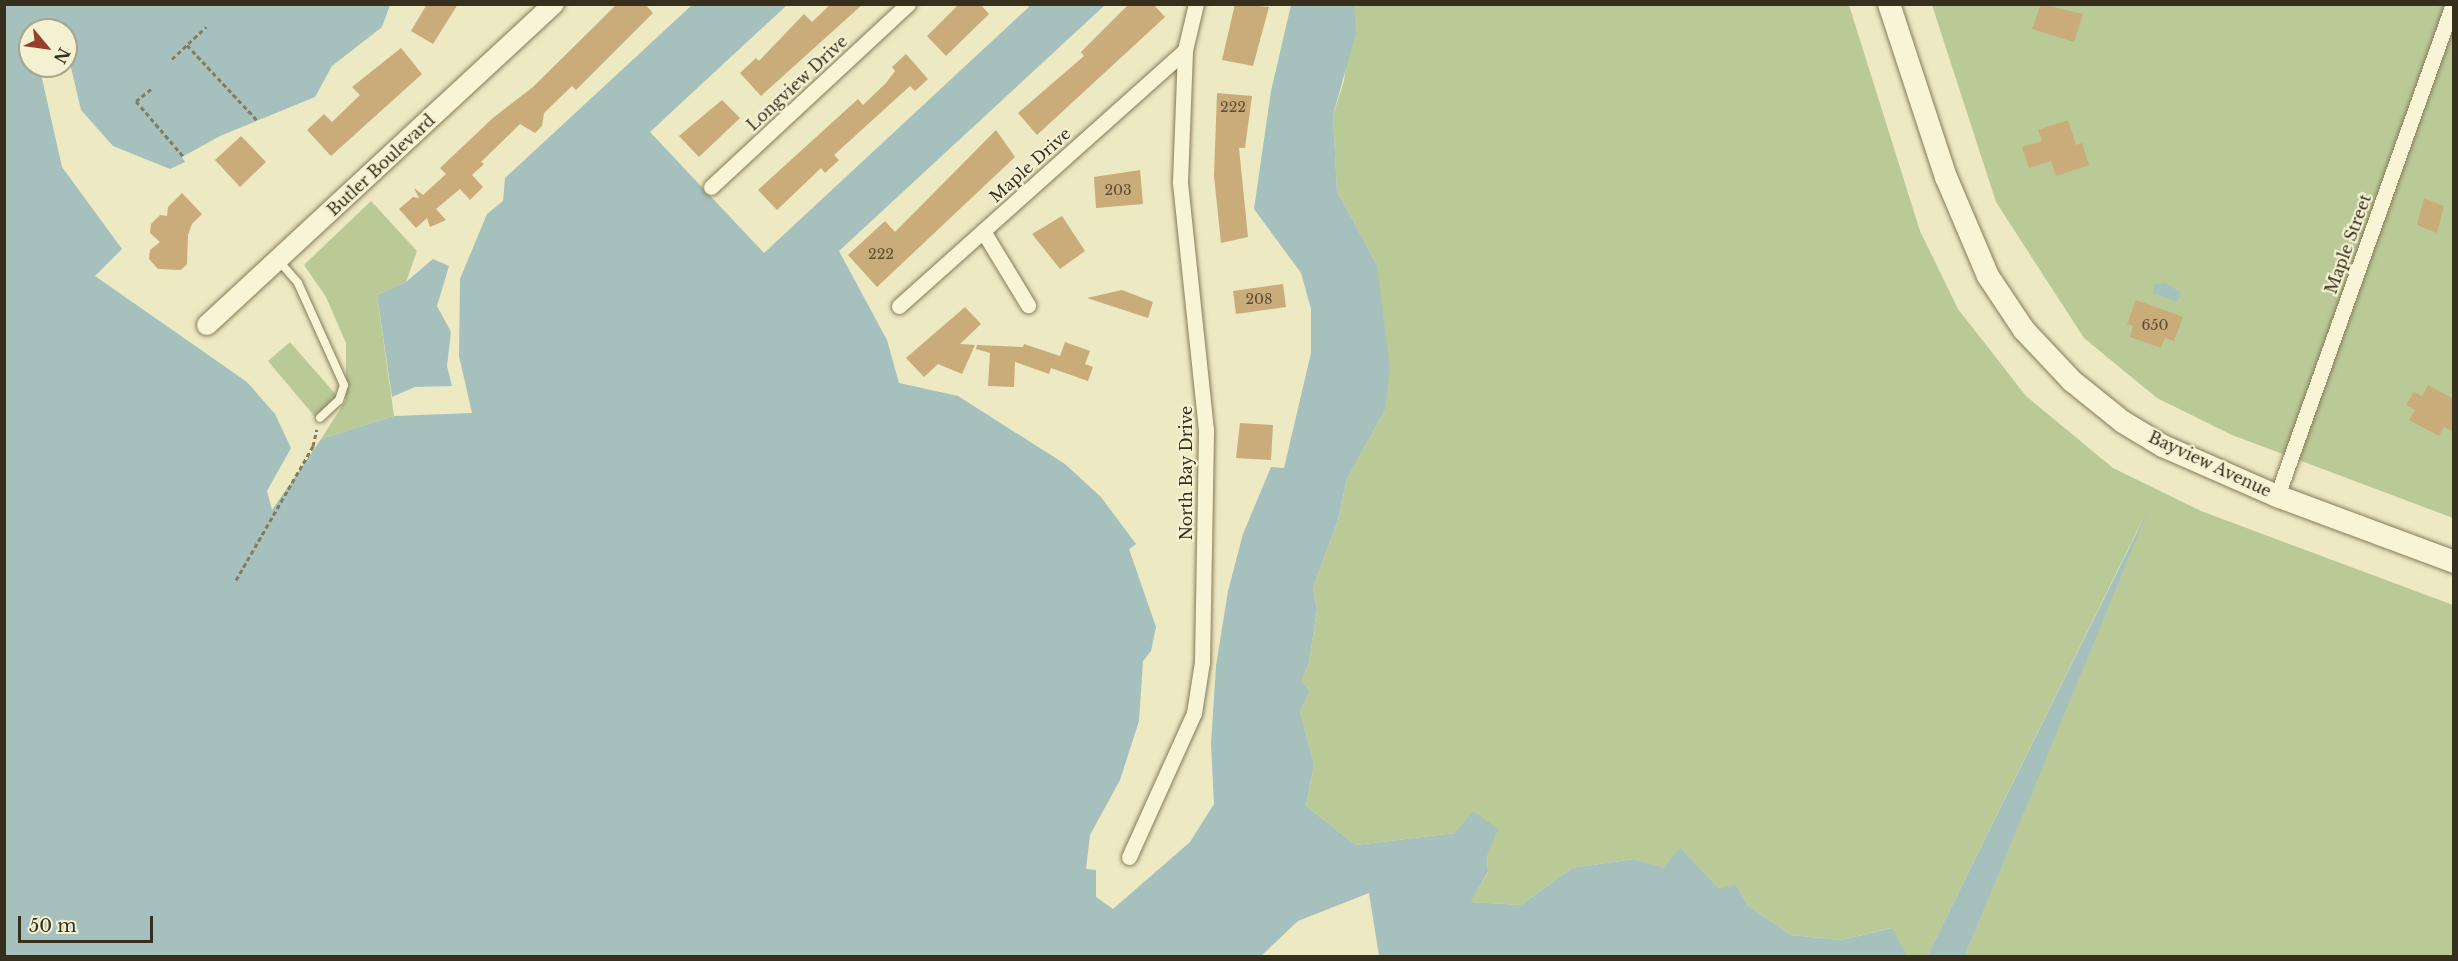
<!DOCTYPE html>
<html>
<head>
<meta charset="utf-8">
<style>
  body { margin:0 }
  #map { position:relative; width:2458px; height:961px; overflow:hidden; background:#ede9c3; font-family:"Libre Baskerville",serif }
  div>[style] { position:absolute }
  .green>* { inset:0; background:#baca97 }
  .water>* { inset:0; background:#a5c0bd }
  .building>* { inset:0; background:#caab7a }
  .path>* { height:3px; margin-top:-1.5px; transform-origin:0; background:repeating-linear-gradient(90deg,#867b5a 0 4.5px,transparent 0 7.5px) }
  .roads { filter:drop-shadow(0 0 2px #867b5a) drop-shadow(0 0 2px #867b5a) }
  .service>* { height:8px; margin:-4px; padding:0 4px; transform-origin:4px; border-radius:4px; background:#f8f4d6 }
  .minor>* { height:15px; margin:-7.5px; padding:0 7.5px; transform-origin:7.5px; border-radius:7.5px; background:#f8f4d6 }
  .tertiary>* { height:20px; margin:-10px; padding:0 10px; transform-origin:10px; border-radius:10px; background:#f8f4d6 }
  .secondary>* { height:22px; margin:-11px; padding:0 11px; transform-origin:11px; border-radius:11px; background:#f8f4d6 }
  span { translate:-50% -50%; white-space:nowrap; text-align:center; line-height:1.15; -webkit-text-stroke:4.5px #f4f1d2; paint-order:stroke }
  .number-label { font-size:14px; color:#5c4e35 }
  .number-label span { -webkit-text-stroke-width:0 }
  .street-label { font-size:16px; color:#372f1e }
  .frame { position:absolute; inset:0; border:6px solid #372f1e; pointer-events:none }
  .north { position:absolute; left:18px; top:18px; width:60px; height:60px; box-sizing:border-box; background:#f4f1d2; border:2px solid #a8a38a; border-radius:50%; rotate:119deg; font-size:16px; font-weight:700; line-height:24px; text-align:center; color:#372f1e }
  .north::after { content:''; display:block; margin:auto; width:21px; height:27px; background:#94402c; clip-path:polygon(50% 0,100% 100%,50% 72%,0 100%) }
  .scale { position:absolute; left:18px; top:916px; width:135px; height:27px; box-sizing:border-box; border:3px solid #372f1e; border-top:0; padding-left:8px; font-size:18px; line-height:21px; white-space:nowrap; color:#372f1e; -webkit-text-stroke:4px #f4f1d2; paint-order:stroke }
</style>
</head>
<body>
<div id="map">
  <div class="green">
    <div style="clip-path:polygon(1354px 5px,1849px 5px,1920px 231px,1958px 309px,2026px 396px,2113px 468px,2201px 511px,2453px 605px,2453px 956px,1965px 956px,2143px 519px,1927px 956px,1907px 956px,1891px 928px,1841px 940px,1791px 935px,1748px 906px,1736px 884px,1719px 890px,1680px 847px,1663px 869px,1634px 859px,1572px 868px,1521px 905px,1469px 902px,1488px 873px,1487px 855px,1455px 833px,1356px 845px,1306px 806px,1314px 765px,1300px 711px,1310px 691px,1301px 681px,1309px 663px,1317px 610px,1313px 588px,1338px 520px,1347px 479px,1385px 410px,1377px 265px,1337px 191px,1333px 115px,1344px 81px)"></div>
    <div style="clip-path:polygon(1932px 5px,2453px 5px,2453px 518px,2232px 435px,2157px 398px,2084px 338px,1996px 202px)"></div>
    <div style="clip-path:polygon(371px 201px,417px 251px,406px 282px,377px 295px,394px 416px,321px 439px,346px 400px,346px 343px,326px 297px,304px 265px)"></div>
    <div style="clip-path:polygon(290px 342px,338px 397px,315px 417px,268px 361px)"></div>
  </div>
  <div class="water">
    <div style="clip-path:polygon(5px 4px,390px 5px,382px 27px,332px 66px,315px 97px,220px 136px,182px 157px,185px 162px,170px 169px,113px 146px,81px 110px,69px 59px,66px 60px,66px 30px,30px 30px,30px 66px,49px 66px,41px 74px,62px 167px,122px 249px,95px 276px,247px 382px,275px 414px,291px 448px,267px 491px,272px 510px,321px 439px,394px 416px,472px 413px,459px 356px,460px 279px,487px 214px,503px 201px,505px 178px,692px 5px,787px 5px,650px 132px,764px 253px,1031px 5px,1105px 5px,839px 251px,887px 340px,899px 383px,958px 396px,1065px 464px,1101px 497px,1136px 544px,1129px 549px,1156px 627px,1151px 651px,1143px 661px,1139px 721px,1120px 780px,1090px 835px,1086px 869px,1096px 870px,1096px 897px,1113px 909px,1190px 842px,1214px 804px,1211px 744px,1216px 666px,1228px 591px,1243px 534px,1271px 467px,1284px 468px,1311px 353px,1311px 309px,1301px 273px,1254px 209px,1271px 91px,1291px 5px,1354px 5px,1356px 33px,1333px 115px,1337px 191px,1377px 265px,1390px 369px,1385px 410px,1347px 479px,1338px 520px,1313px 588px,1317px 610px,1309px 663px,1301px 681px,1310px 691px,1300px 711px,1314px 765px,1306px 806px,1356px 845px,1455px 833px,1473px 811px,1498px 829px,1487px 855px,1488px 872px,1470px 902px,1521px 905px,1572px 868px,1634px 859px,1663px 868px,1680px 847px,1719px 889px,1736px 884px,1748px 906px,1791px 935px,1841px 940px,1892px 928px,1907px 956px,1379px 956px,1369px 893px,1298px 921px,1261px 956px,5px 956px)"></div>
    <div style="clip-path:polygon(433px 259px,449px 266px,437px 306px,451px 332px,447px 366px,452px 386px,415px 387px,392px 397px,377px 295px,406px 282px)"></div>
    <div style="clip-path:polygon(2165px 283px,2181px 293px,2177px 302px,2153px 293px,2155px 284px)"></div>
    <div style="clip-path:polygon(2149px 508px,1965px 956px,1927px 956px)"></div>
  </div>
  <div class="building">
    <div style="clip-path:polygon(427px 4px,458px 4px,433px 44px,411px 31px)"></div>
    <div style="clip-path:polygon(617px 4px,645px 4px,653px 13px,576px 90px,572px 86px,544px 113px,542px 126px,535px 133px,520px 124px,481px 162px,484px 164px,472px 175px,483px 187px,470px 200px,460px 189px,436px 209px,446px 220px,430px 227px,427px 218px,416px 228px,399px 209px,413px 197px,419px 198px,414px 188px,423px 195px,446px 174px,440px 168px,494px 117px,533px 87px)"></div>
    <div style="clip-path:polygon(831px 4px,863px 4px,761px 96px,740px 73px,756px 58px,759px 61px,804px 14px,812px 22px)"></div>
    <div style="clip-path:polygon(959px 4px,980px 4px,989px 14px,946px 56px,927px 36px)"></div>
    <div style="clip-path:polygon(1129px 4px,1153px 4px,1165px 17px,1037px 135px,1018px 113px,1084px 56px,1081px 52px)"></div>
    <div style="clip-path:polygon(1235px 4px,1269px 7px,1253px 66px,1222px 60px)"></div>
    <div style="clip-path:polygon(2041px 4px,2083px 14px,2074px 42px,2032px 29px)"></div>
    <div style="clip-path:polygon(401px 48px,422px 74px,331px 156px,307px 130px,324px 114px,332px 122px,360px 95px,352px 87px)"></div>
    <div style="clip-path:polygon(906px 54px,928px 79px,915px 91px,910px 86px,834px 155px,839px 160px,825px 173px,821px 168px,777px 210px,758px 190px,858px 99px,863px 105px,886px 83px,895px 71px,892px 67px)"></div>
    <div style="clip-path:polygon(1217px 93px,1252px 96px,1245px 148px,1239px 148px,1248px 237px,1221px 243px,1214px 176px)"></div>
    <div style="clip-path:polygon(722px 100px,740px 118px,699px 157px,679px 136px)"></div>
    <div style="clip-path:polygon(2068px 120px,2076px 145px,2082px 143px,2089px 165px,2056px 176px,2051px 161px,2029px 168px,2022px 147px,2042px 141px,2038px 130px)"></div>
    <div style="clip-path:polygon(996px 130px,1015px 157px,877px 287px,848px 255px,885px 221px,895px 232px)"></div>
    <div style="clip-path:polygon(241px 136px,266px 162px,240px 187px,215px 160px)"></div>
    <div style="clip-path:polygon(1140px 170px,1143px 204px,1096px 208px,1094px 177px)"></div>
    <div style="clip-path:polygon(182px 193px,202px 214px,192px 224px,188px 235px,187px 264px,181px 270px,158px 269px,149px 259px,150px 250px,160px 242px,150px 233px,151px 224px,160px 215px,167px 216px,168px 207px)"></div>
    <div style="clip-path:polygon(2424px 198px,2444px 206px,2437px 233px,2417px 225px)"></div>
    <div style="clip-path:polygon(1062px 216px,1085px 251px,1060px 269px,1032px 234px)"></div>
    <div style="clip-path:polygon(1283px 284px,1286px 307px,1236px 314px,1233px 291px)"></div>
    <div style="clip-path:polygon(1122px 290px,1153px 302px,1148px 318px,1087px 298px)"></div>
    <div style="clip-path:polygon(2136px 300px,2183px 317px,2174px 341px,2165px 338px,2161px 348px,2130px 337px,2133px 326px,2127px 324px)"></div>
    <div style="clip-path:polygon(965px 307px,981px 324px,960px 344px,975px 345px,962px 374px,938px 364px,924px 377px,906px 358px)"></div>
    <div style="clip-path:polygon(1065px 342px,1090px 351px,1085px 364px,1093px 367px,1088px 381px,1051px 368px,1049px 374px,1015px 362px,1014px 387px,988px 386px,990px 353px,976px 349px,977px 345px,1023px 347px,1024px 344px,1060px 356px)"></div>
    <div style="clip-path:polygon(2428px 385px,2454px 399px,2454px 432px,2444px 427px,2439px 436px,2409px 420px,2415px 410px,2406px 405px,2414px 392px,2422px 396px)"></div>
    <div style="clip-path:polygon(1240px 423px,1273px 425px,1271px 460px,1236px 458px)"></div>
  </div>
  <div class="path">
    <div style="left:187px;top:45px;width:103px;rotate:47deg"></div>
    <div style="left:172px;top:59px;width:47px;rotate:-43.3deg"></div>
    <div style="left:151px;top:89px;width:19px;rotate:141deg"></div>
    <div style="left:136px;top:101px;width:72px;rotate:49.5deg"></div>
    <div style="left:236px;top:580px;width:155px;rotate:-60.1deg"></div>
    <div style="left:313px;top:446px;width:17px;rotate:-77deg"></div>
  </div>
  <div class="roads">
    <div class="service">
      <div style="left:279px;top:261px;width:29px;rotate:49deg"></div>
      <div style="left:298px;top:283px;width:112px;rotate:65.7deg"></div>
      <div style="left:344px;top:385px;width:16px;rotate:108deg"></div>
      <div style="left:339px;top:400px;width:26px;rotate:137deg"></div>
    </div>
    <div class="minor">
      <div style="left:711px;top:187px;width:269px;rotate:-42.9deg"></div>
      <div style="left:983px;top:231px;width:87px;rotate:58.7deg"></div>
      <div style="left:899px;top:306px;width:384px;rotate:-41.8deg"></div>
      <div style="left:2277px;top:496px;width:523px;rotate:-70.32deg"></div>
      <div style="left:1129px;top:857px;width:158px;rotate:-65.7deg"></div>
      <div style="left:1194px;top:713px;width:52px;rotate:-81.1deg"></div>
      <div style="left:1202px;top:662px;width:232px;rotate:-89deg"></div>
      <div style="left:1206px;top:430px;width:250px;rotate:-96deg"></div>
      <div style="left:1180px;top:181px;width:131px;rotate:-87.8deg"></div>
      <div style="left:1185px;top:50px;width:47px;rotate:-76.6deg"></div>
    </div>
    <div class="tertiary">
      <div style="left:207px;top:325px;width:473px;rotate:-42.8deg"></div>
    </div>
    <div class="secondary">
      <div style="left:1889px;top:4px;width:182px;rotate:71.8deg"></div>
      <div style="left:1946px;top:177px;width:108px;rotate:67deg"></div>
      <div style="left:1988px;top:276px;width:65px;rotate:56.3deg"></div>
      <div style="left:2024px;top:330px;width:70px;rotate:46.7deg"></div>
      <div style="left:2072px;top:381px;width:65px;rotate:38.8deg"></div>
      <div style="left:2123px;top:422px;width:47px;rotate:31deg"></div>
      <div style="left:2163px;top:446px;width:124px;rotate:23.7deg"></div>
      <div style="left:2277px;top:496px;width:189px;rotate:20.4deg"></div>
    </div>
  </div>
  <div class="number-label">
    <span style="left:1233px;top:107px">222</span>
    <span style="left:1118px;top:190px">203</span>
    <span style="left:881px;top:254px">222</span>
    <span style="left:1259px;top:299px">208</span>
    <span style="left:2155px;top:325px">650</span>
  </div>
  <div class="street-label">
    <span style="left:797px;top:83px;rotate:-43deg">Longview Drive</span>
    <span style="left:381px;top:165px;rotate:-43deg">Butler Boulevard</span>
    <span style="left:1030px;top:165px;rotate:-42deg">Maple Drive</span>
    <span style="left:2348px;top:244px;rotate:-70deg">Maple Street</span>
    <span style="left:2210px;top:464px;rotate:25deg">Bayview Avenue</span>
    <span style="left:1186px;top:473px;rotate:-90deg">North Bay Drive</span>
  </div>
  <div class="frame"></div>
  <div class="north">N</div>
  <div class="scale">50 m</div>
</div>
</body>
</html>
